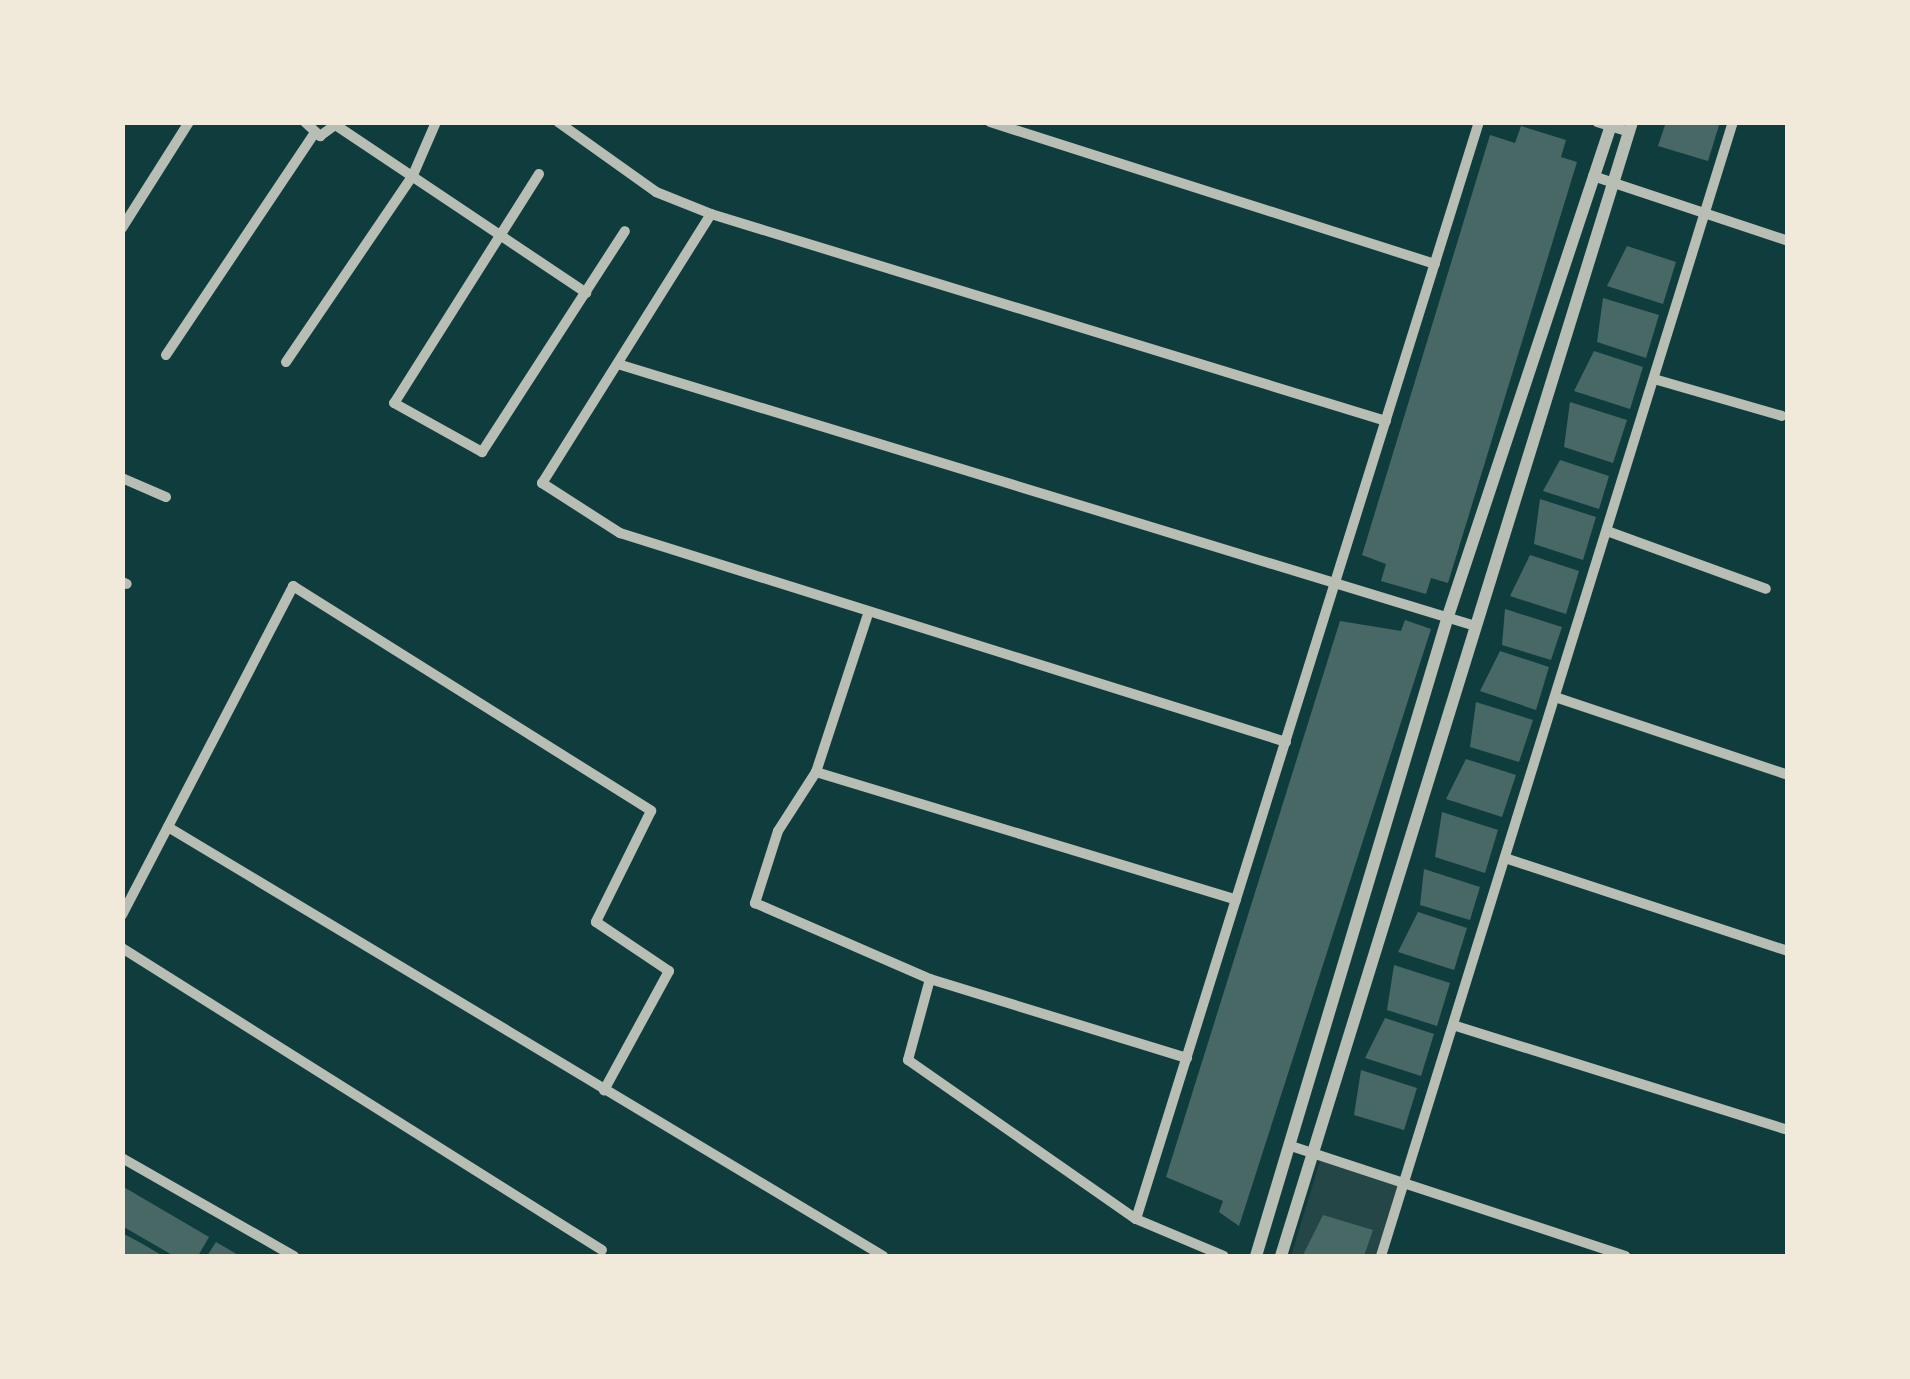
<!DOCTYPE html>
<html>
<head>
<meta charset="utf-8">
<style>
  body { margin:0 }
  #map { position:relative; width:1910px; height:1379px; overflow:hidden; background:#0f3d3e; font-family:"PT Sans",sans-serif }
  div>[style] { position:absolute }
  .green>* { inset:0; background:#244646 }
  .building>* { inset:0; background:#486865 }
  .minor>* { height:10px; margin:-5px; padding:0 5px; transform-origin:5px; border-radius:5px; background:#b8beb3 }
  .tertiary>* { height:12px; margin:-6px; padding:0 6px; transform-origin:6px; border-radius:6px; background:#b8beb3 }
  span { translate:-50% -50%; white-space:nowrap; text-align:center; line-height:1.15; -webkit-text-stroke:8px #f1e9da; paint-order:stroke }
  .frame { position:absolute; inset:0; border:125px solid #f1e9da; pointer-events:none }
</style>
</head>
<body>
<div id="map">
  <div class="green">
    <div style="clip-path:polygon(1321px 1158px,1404px 1184px,1381px 1256px,1291px 1256px)"></div>
  </div>
  <div class="building">
    <div style="clip-path:polygon(1666px 122px,1720px 122px,1708px 161px,1658px 146px)"></div>
    <div style="clip-path:polygon(1521px 126px,1566px 140px,1561px 157px,1577px 162px,1448px 583px,1431px 578px,1426px 594px,1381px 581px,1386px 564px,1362px 555px,1490px 135px,1515px 143px)"></div>
    <div style="clip-path:polygon(1627px 246px,1676px 262px,1663px 304px,1607px 286px)"></div>
    <div style="clip-path:polygon(1603px 298px,1659px 315px,1646px 358px,1597px 342px)"></div>
    <div style="clip-path:polygon(1594px 351px,1643px 367px,1630px 409px,1574px 391px)"></div>
    <div style="clip-path:polygon(1570px 402px,1627px 420px,1613px 463px,1564px 447px)"></div>
    <div style="clip-path:polygon(1560px 460px,1609px 476px,1599px 509px,1543px 491px)"></div>
    <div style="clip-path:polygon(1540px 499px,1596px 517px,1583px 560px,1534px 544px)"></div>
    <div style="clip-path:polygon(1530px 555px,1579px 571px,1566px 614px,1510px 596px)"></div>
    <div style="clip-path:polygon(1505px 609px,1562px 627px,1551px 660px,1502px 645px)"></div>
    <div style="clip-path:polygon(1405px 620px,1431px 629px,1239px 1226px,1219px 1212px,1223px 1201px,1166px 1177px,1340px 621px,1401px 631px)"></div>
    <div style="clip-path:polygon(1500px 651px,1549px 667px,1536px 710px,1480px 691px)"></div>
    <div style="clip-path:polygon(1476px 702px,1533px 720px,1519px 762px,1470px 747px)"></div>
    <div style="clip-path:polygon(1466px 759px,1516px 775px,1502px 817px,1446px 799px)"></div>
    <div style="clip-path:polygon(1442px 812px,1498px 830px,1485px 873px,1435px 857px)"></div>
    <div style="clip-path:polygon(1424px 869px,1480px 887px,1470px 920px,1420px 905px)"></div>
    <div style="clip-path:polygon(1418px 912px,1467px 928px,1454px 970px,1398px 952px)"></div>
    <div style="clip-path:polygon(1394px 965px,1450px 983px,1437px 1026px,1387px 1010px)"></div>
    <div style="clip-path:polygon(1385px 1018px,1434px 1034px,1421px 1076px,1365px 1058px)"></div>
    <div style="clip-path:polygon(1361px 1070px,1417px 1088px,1404px 1130px,1354px 1115px)"></div>
    <div style="clip-path:polygon(122px 1186px,209px 1237px,198px 1256px,174px 1256px,122px 1226px)"></div>
    <div style="clip-path:polygon(1323px 1215px,1373px 1230px,1364px 1256px,1303px 1255px)"></div>
    <div style="clip-path:polygon(122px 1233px,141px 1243px,163px 1256px,122px 1256px)"></div>
    <div style="clip-path:polygon(216px 1242px,240px 1256px,207px 1256px)"></div>
  </div>
  <div class="minor">
    <div style="left:305px;top:122px;width:21px;rotate:43deg"></div>
    <div style="left:320px;top:136px;width:22px;rotate:-36deg"></div>
    <div style="left:558px;top:122px;width:120px;rotate:35.5deg"></div>
    <div style="left:656px;top:192px;width:59px;rotate:21.8deg"></div>
    <div style="left:711px;top:214px;width:706px;rotate:17.05deg"></div>
    <div style="left:990px;top:122px;width:467px;rotate:17.7deg"></div>
    <div style="left:1597px;top:122px;width:34px;rotate:17deg"></div>
    <div style="left:337px;top:126px;width:300px;rotate:33.8deg"></div>
    <div style="left:539px;top:174px;width:271px;rotate:122.3deg"></div>
    <div style="left:394px;top:403px;width:101px;rotate:29.1deg"></div>
    <div style="left:482px;top:452px;width:263px;rotate:-57.1deg"></div>
    <div style="left:1593px;top:176px;width:206px;rotate:18.4deg"></div>
    <div style="left:711px;top:214px;width:318px;rotate:122.1deg"></div>
    <div style="left:542px;top:483px;width:93px;rotate:32.7deg"></div>
    <div style="left:620px;top:533px;width:698px;rotate:17.42deg"></div>
    <div style="left:122px;top:228px;width:125px;rotate:-57.7deg"></div>
    <div style="left:166px;top:355px;width:266px;rotate:-56.2deg"></div>
    <div style="left:286px;top:362px;width:226px;rotate:-55.8deg"></div>
    <div style="left:413px;top:175px;width:58px;rotate:-66.5deg"></div>
    <div style="left:621px;top:365px;width:890px;rotate:16.99deg"></div>
    <div style="left:1654px;top:379px;width:133px;rotate:16.1deg"></div>
    <div style="left:122px;top:478px;width:48px;rotate:23.4deg"></div>
    <div style="left:1607px;top:531px;width:169px;rotate:20deg"></div>
    <div style="left:122px;top:582px;width:5px;rotate:22deg"></div>
    <div style="left:867px;top:617px;width:163px;rotate:108.2deg"></div>
    <div style="left:816px;top:772px;width:70px;rotate:122.8deg"></div>
    <div style="left:778px;top:831px;width:76px;rotate:107.7deg"></div>
    <div style="left:755px;top:903px;width:191px;rotate:23.5deg"></div>
    <div style="left:930px;top:979px;width:269px;rotate:17.1deg"></div>
    <div style="left:1555px;top:697px;width:246px;rotate:18.5deg"></div>
    <div style="left:816px;top:772px;width:439px;rotate:16.9deg"></div>
    <div style="left:168px;top:827px;width:834px;rotate:30.96deg"></div>
    <div style="left:1505px;top:858px;width:298px;rotate:18.2deg"></div>
    <div style="left:122px;top:915px;width:371px;rotate:-62.5deg"></div>
    <div style="left:293px;top:586px;width:423px;rotate:32.1deg"></div>
    <div style="left:651px;top:811px;width:124px;rotate:116.4deg"></div>
    <div style="left:596px;top:922px;width:88px;rotate:33.9deg"></div>
    <div style="left:669px;top:971px;width:136px;rotate:118.6deg"></div>
    <div style="left:122px;top:948px;width:567px;rotate:32.18deg"></div>
    <div style="left:930px;top:979px;width:84px;rotate:105.2deg"></div>
    <div style="left:908px;top:1060px;width:278px;rotate:34.9deg"></div>
    <div style="left:1136px;top:1219px;width:95px;rotate:22.8deg"></div>
    <div style="left:1456px;top:1026px;width:348px;rotate:17.4deg"></div>
    <div style="left:1291px;top:1146px;width:352px;rotate:18.2deg"></div>
    <div style="left:122px;top:1158px;width:198px;rotate:29.7deg"></div>
    <div style="left:1136px;top:1219px;width:1149px;rotate:-72.64deg"></div>
    <div style="left:1381px;top:1256px;width:1187px;rotate:-72.76deg"></div>
  </div>
  <div class="tertiary">
    <div style="left:1256px;top:1256px;width:668px;rotate:-73.3deg"></div>
    <div style="left:1448px;top:616px;width:521px;rotate:-71.63deg"></div>
    <div style="left:1281px;top:1256px;width:1187px;rotate:-72.8deg"></div>
  </div>
  <div class="frame"></div>
</div>
</body>
</html>
